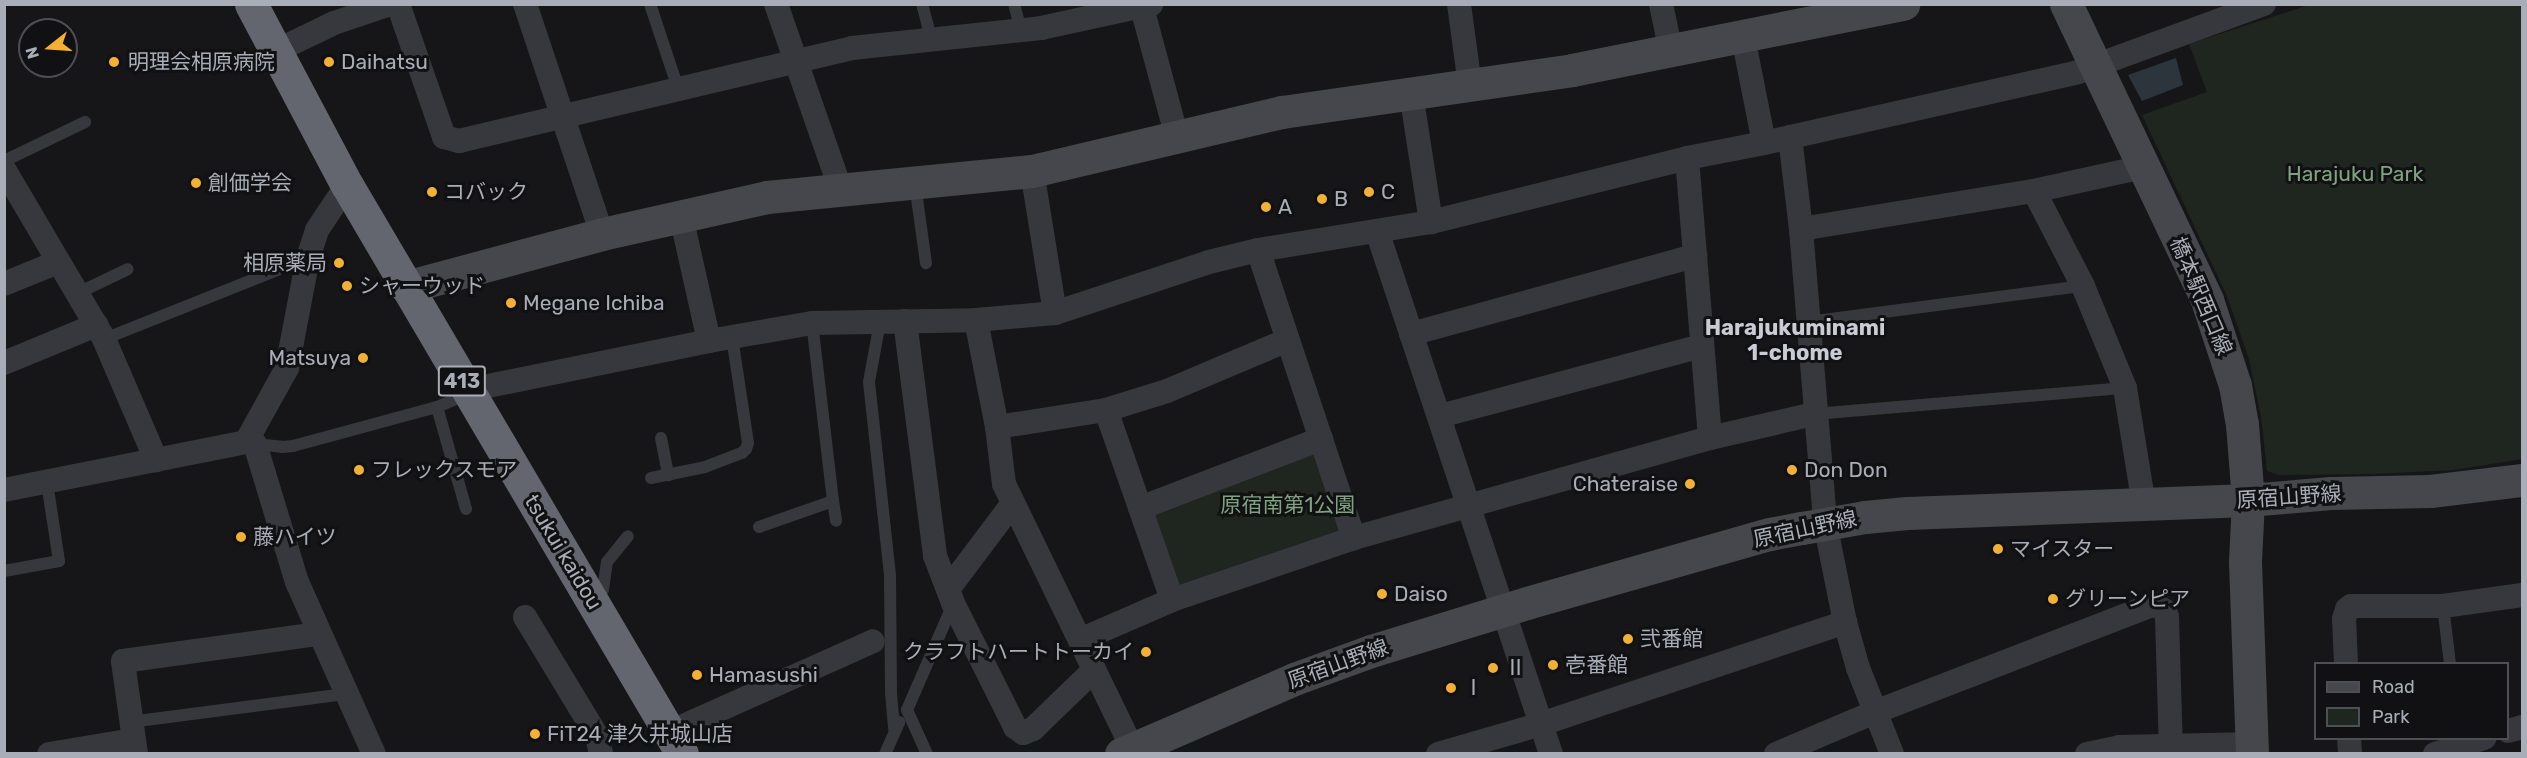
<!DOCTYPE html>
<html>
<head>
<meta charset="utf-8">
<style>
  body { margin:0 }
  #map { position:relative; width:2527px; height:758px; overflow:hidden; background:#161618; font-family:Rubik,"Noto Sans JP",sans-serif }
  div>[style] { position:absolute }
  .green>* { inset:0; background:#1e261f }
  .water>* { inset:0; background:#2c353c }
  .lane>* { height:12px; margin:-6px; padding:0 6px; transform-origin:6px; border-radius:6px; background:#37383d }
  .street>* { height:24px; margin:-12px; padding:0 12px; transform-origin:12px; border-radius:12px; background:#37383d }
  .secondary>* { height:33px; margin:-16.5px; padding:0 16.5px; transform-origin:16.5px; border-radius:16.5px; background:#45474d }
  .highway>* { height:33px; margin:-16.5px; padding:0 16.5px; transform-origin:16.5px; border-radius:16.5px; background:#63666e }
  .dots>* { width:16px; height:16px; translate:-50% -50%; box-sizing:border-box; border:3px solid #111113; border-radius:50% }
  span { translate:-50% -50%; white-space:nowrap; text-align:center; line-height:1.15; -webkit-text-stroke:6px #111113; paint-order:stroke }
  .shield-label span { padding:2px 4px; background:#111113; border:2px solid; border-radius:4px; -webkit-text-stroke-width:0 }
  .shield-label { font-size:20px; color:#a8adb8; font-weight:700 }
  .poi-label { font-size:21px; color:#a8adb8 }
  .left { translate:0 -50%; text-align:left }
  .right { translate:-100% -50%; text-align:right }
  .park-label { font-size:21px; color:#7fa381 }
  .street-label { font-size:21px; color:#a8adb8 }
  .neighbourhood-label { font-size:22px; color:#c9ccd4; font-weight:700 }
  .frame { position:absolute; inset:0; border:6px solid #a8adb8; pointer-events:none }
  .legend { position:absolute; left:2314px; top:662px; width:195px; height:78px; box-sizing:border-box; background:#111113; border:2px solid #4d4f55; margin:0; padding:8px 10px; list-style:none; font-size:18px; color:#a8adb8 }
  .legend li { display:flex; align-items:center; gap:12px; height:30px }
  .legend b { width:30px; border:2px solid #4d4f55 }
  .north { position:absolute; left:18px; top:18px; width:60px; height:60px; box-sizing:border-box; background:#111113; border:2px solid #4d4f55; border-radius:50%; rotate:253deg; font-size:16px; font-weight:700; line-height:24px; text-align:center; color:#a8adb8 }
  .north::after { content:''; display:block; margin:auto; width:21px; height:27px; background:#f2b134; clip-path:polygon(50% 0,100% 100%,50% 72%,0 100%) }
</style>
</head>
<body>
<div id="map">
  <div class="green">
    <div style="clip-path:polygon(2309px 5px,2522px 5px,2522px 459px,2454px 470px,2374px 474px,2279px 475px,2267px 471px,2261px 417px,2249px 359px,2227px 296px,2142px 115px,2207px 92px,2189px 44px)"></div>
    <div style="clip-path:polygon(1321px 439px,1354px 538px,1172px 600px,1140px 508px)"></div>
  </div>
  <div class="water">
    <div style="clip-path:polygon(2176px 58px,2183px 85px,2142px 101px,2128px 75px)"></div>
  </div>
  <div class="lane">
    <div style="left:650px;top:4px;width:89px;rotate:71.6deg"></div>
    <div style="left:922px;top:4px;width:35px;rotate:75deg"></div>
    <div style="left:1014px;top:4px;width:27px;rotate:75deg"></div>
    <div style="left:4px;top:161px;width:90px;rotate:-25.7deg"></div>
    <div style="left:915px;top:184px;width:80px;rotate:82.1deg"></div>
    <div style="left:78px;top:293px;width:55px;rotate:-25.6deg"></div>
    <div style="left:880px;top:322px;width:61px;rotate:100.4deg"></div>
    <div style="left:869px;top:382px;width:195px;rotate:83.8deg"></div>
    <div style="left:890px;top:576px;width:117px;rotate:89.5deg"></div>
    <div style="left:891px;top:693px;width:36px;rotate:85deg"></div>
    <div style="left:1808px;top:322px;width:277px;rotate:-7.5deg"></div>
    <div style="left:104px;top:339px;width:219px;rotate:-21.7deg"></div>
    <div style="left:437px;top:407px;width:106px;rotate:74.1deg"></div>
    <div style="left:1814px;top:414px;width:312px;rotate:-4.8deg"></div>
    <div style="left:661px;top:438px;width:38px;rotate:79deg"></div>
    <div style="left:255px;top:444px;width:27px;rotate:6deg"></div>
    <div style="left:282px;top:447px;width:11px;rotate:-5deg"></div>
    <div style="left:293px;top:446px;width:149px;rotate:-15.2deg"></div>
    <div style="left:437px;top:407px;width:34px;rotate:-23deg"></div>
    <div style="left:651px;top:478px;width:55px;rotate:-11.5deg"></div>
    <div style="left:705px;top:467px;width:40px;rotate:-21deg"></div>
    <div style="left:742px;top:453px;width:6px;rotate:-45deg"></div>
    <div style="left:746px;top:449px;width:6px;rotate:-72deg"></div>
    <div style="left:748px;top:443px;width:107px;rotate:-98.6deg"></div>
    <div style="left:833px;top:501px;width:20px;rotate:81deg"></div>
    <div style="left:759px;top:527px;width:78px;rotate:-19.4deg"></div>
    <div style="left:833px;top:501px;width:179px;rotate:-96.7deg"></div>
    <div style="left:4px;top:571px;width:56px;rotate:-10.3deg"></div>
    <div style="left:59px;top:561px;width:79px;rotate:-98.7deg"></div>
    <div style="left:603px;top:590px;width:28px;rotate:-82deg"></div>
    <div style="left:607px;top:562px;width:33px;rotate:-51deg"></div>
    <div style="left:2443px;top:606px;width:58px;rotate:83.1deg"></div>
    <div style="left:130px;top:722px;width:217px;rotate:-7.4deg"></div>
    <div style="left:885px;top:754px;width:35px;rotate:-66deg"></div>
    <div style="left:927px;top:754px;width:48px;rotate:-114.4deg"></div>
    <div style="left:907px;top:710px;width:116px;rotate:-66.5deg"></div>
  </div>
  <div class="street">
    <div style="left:398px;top:4px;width:141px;rotate:70.9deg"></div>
    <div style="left:444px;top:137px;width:16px;rotate:15deg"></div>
    <div style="left:459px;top:141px;width:404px;rotate:-13.3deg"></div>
    <div style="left:852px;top:48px;width:190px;rotate:-6deg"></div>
    <div style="left:1041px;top:28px;width:113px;rotate:-12.3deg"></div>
    <div style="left:525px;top:4px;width:243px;rotate:71.5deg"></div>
    <div style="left:776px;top:4px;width:195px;rotate:70.8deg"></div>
    <div style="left:1141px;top:4px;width:138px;rotate:74.9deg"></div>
    <div style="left:1459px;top:4px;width:82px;rotate:82.3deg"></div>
    <div style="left:1661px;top:4px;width:49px;rotate:78.2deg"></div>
    <div style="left:1743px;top:37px;width:108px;rotate:78.8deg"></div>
    <div style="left:274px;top:52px;width:67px;rotate:-25.8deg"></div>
    <div style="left:334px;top:23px;width:59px;rotate:-18.7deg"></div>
    <div style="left:1411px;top:93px;width:131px;rotate:81.2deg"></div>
    <div style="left:1790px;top:137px;width:93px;rotate:83.2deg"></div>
    <div style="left:1801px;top:229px;width:295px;rotate:85.3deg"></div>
    <div style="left:1825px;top:523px;width:101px;rotate:78.6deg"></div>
    <div style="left:1845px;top:622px;width:48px;rotate:74.2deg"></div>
    <div style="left:1858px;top:668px;width:92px;rotate:68.4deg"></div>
    <div style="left:1687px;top:158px;width:281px;rotate:85.3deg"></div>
    <div style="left:2143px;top:167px;width:112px;rotate:167.6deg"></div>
    <div style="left:2034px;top:191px;width:107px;rotate:62.7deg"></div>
    <div style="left:2083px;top:286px;width:110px;rotate:67.6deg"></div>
    <div style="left:2125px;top:388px;width:119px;rotate:80.8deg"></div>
    <div style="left:4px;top:169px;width:197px;rotate:59.5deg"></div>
    <div style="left:104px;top:339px;width:132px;rotate:66.7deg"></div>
    <div style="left:1032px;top:171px;width:144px;rotate:80.8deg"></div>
    <div style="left:681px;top:216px;width:128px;rotate:77.4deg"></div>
    <div style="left:1801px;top:229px;width:236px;rotate:-9.3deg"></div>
    <div style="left:1377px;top:231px;width:551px;rotate:71.6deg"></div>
    <div style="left:1258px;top:250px;width:304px;rotate:71.6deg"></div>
    <div style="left:4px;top:284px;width:58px;rotate:-22.2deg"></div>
    <div style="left:976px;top:320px;width:109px;rotate:78.9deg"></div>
    <div style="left:997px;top:427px;width:57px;rotate:83deg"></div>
    <div style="left:1004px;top:484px;width:300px;rotate:64.1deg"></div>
    <div style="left:905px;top:321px;width:237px;rotate:82.7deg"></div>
    <div style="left:935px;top:556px;width:50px;rotate:69deg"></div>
    <div style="left:953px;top:603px;width:139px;rotate:63.4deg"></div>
    <div style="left:1015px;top:727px;width:10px;rotate:37deg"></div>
    <div style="left:1023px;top:733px;width:11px;rotate:-22deg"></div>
    <div style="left:1033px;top:729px;width:85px;rotate:-44deg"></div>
    <div style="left:1411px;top:334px;width:295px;rotate:-15.4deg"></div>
    <div style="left:4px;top:363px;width:100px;rotate:-22.4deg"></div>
    <div style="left:469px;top:393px;width:15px;rotate:-23deg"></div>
    <div style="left:483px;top:387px;width:231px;rotate:-11.5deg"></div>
    <div style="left:709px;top:341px;width:105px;rotate:-9.9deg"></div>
    <div style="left:812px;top:323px;width:164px;rotate:-1deg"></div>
    <div style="left:976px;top:320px;width:79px;rotate:-5.1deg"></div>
    <div style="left:1055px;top:313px;width:162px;rotate:-18.3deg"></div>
    <div style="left:1209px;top:262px;width:50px;rotate:-13.8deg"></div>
    <div style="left:1258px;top:250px;width:175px;rotate:-9.2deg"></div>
    <div style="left:1431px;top:222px;width:264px;rotate:-14deg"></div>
    <div style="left:1687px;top:158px;width:78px;rotate:-11deg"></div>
    <div style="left:1764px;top:143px;width:322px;rotate:-12.7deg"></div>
    <div style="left:2078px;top:72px;width:198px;rotate:-20.1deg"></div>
    <div style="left:1106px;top:410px;width:201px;rotate:70.8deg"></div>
    <div style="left:1440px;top:416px;width:270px;rotate:-15deg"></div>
    <div style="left:997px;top:427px;width:110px;rotate:-8.9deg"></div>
    <div style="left:1106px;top:410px;width:64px;rotate:-17.3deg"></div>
    <div style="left:1167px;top:391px;width:131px;rotate:-22.9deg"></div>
    <div style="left:246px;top:442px;width:85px;rotate:-61deg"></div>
    <div style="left:287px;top:368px;width:112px;rotate:-79.2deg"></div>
    <div style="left:308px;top:258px;width:29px;rotate:-72deg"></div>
    <div style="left:317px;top:230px;width:54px;rotate:-56.3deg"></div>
    <div style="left:4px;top:490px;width:247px;rotate:-11.2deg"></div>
    <div style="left:246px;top:442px;width:9px;rotate:13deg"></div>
    <div style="left:255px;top:444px;width:144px;rotate:73.1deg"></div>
    <div style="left:297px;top:582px;width:188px;rotate:65.9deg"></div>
    <div style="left:1140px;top:508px;width:194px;rotate:-20.9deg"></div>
    <div style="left:949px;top:588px;width:106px;rotate:-53deg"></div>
    <div style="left:525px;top:617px;width:139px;rotate:58.8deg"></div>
    <div style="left:597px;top:736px;width:18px;rotate:77deg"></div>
    <div style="left:1080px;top:640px;width:100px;rotate:-23.5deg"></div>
    <div style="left:1172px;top:600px;width:192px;rotate:-18.8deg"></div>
    <div style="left:1354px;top:538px;width:370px;rotate:-15.7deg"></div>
    <div style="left:1710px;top:438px;width:107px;rotate:-13deg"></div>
    <div style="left:2346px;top:664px;width:45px;rotate:-92.5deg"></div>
    <div style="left:2344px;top:619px;width:10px;rotate:-73deg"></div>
    <div style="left:2347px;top:609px;width:5px;rotate:-37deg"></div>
    <div style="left:2351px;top:606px;width:92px"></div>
    <div style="left:2443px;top:606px;width:80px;rotate:-7.9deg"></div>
    <div style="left:2508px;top:731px;width:15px;rotate:-16deg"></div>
    <div style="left:670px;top:732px;width:222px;rotate:-24.1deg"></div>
    <div style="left:2349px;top:738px;width:16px;rotate:86deg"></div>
    <div style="left:49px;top:754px;width:85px;rotate:-9.5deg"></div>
    <div style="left:136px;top:754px;width:94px;rotate:-98deg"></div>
    <div style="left:123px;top:661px;width:197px;rotate:-7.9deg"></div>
    <div style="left:1438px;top:754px;width:107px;rotate:-16.2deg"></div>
    <div style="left:1541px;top:724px;width:321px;rotate:-18.5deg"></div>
    <div style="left:1776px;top:754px;width:108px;rotate:-23deg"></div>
    <div style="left:1875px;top:712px;width:300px;rotate:-21.1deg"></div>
    <div style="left:2155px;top:604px;width:12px;rotate:35deg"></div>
    <div style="left:2165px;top:611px;width:6px;rotate:72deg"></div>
    <div style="left:2167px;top:617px;width:137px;rotate:88.3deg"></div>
    <div style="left:2087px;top:754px;width:33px;rotate:-12deg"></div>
    <div style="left:2119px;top:747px;width:132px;rotate:-1.3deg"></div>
    <div style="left:2435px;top:754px;width:52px;rotate:-18.1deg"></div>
  </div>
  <div class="secondary">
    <div style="left:2066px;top:4px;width:328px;rotate:64.5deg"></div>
    <div style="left:2207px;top:300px;width:89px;rotate:71.8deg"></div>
    <div style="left:2235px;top:385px;width:40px;rotate:80deg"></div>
    <div style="left:2242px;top:424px;width:76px;rotate:85.5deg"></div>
    <div style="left:2248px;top:500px;width:62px;rotate:92.8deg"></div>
    <div style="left:2245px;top:562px;width:192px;rotate:87.9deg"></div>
    <div style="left:406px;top:287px;width:203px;rotate:-15.1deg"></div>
    <div style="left:602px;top:234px;width:169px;rotate:-12.6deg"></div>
    <div style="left:767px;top:197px;width:266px;rotate:-5.6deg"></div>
    <div style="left:1032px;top:171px;width:257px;rotate:-13.3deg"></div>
    <div style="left:1282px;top:112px;width:293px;rotate:-8.2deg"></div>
    <div style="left:1572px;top:70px;width:338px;rotate:-11.3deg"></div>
    <div style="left:1121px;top:754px;width:189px;rotate:-23.4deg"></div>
    <div style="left:1294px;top:679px;width:82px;rotate:-20deg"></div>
    <div style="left:1371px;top:651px;width:163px;rotate:-17.1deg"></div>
    <div style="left:1527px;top:603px;width:253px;rotate:-15.9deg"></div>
    <div style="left:1770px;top:534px;width:33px;rotate:-11deg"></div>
    <div style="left:1802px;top:528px;width:64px;rotate:-9.9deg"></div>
    <div style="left:1865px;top:517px;width:42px;rotate:-5.4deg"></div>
    <div style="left:1907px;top:513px;width:341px;rotate:-2.2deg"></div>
    <div style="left:2248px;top:500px;width:83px;rotate:-4.8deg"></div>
    <div style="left:2331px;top:493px;width:99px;rotate:-1.2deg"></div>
    <div style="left:2430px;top:491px;width:93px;rotate:-6.8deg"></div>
  </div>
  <div class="highway">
    <div style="left:251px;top:4px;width:205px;rotate:62.1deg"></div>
    <div style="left:347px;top:185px;width:660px;rotate:59.51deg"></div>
  </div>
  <div class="dots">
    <div style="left:114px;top:62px;background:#f2b134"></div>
    <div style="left:329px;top:62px;background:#f2b134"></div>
    <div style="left:196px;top:183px;background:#f2b134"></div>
    <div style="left:432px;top:192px;background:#f2b134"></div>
    <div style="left:1369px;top:192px;background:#f2b134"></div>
    <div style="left:1322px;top:199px;background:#f2b134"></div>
    <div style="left:1266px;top:207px;background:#f2b134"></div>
    <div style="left:339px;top:263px;background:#f2b134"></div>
    <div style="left:347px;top:286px;background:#f2b134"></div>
    <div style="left:511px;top:303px;background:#f2b134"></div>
    <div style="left:363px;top:358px;background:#f2b134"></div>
    <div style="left:359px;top:470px;background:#f2b134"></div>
    <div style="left:1792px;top:470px;background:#f2b134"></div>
    <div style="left:1690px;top:484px;background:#f2b134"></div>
    <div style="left:241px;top:537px;background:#f2b134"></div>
    <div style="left:1998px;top:549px;background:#f2b134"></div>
    <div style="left:1382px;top:594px;background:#f2b134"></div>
    <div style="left:2053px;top:599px;background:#f2b134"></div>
    <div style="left:1628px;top:639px;background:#f2b134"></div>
    <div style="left:1146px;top:652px;background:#f2b134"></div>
    <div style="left:1553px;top:665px;background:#f2b134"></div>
    <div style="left:1493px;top:668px;background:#f2b134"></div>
    <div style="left:697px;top:675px;background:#f2b134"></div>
    <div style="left:1451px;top:688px;background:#f2b134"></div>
    <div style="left:535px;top:734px;background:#f2b134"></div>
  </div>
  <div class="shield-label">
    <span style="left:462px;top:381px">413</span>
  </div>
  <div class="poi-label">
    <span class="left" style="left:128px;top:62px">明理会相原病院</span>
    <span class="left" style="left:341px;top:62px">Daihatsu</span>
    <span class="left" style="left:208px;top:183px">創価学会</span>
    <span class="left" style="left:444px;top:192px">コバック</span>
    <span class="left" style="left:1381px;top:192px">C</span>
    <span class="left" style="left:1334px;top:199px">B</span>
    <span class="left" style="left:1278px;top:207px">A</span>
    <span class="right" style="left:327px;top:263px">相原薬局</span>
    <span class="left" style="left:359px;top:286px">シャーウッド</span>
    <span class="left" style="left:523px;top:303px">Megane Ichiba</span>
    <span class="right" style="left:351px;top:358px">Matsuya</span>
    <span class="left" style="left:371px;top:470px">フレックスモア</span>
    <span class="left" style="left:1804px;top:470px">Don Don</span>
    <span class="right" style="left:1678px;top:484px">Chateraise</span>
    <span class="left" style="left:253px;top:537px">藤ハイツ</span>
    <span class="left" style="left:2010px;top:549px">マイスター</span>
    <span class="left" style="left:1394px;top:594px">Daiso</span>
    <span class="left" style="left:2065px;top:599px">グリーンピア</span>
    <span class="left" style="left:1640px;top:639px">弐番館</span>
    <span class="right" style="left:1134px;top:652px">クラフトハートトーカイ</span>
    <span class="left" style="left:1565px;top:665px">壱番館</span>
    <span class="left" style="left:1505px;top:668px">Ⅱ</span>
    <span class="left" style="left:709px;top:675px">Hamasushi</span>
    <span class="left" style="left:1463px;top:688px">Ⅰ</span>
    <span class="left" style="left:547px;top:734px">FiT24 津久井城山店</span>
  </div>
  <div class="park-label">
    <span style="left:2355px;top:174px">Harajuku Park</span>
    <span style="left:1288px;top:505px">原宿南第1公園</span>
  </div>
  <div class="street-label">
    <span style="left:2201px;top:296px;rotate:67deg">橋本駅西口線</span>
    <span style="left:2289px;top:497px;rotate:-4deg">原宿山野線</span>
    <span style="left:1805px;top:529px;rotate:-12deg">原宿山野線</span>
    <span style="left:563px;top:552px;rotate:59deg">tsukui kaidou</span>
    <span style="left:1338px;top:664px;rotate:-20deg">原宿山野線</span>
  </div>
  <div class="neighbourhood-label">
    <span style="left:1795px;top:340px">Harajukuminami<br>1-chome</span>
  </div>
  <div class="frame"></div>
  <ul class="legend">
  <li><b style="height:8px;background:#45474d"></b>Road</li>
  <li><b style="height:16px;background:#1e261f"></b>Park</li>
  </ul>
  <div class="north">N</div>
</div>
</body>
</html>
